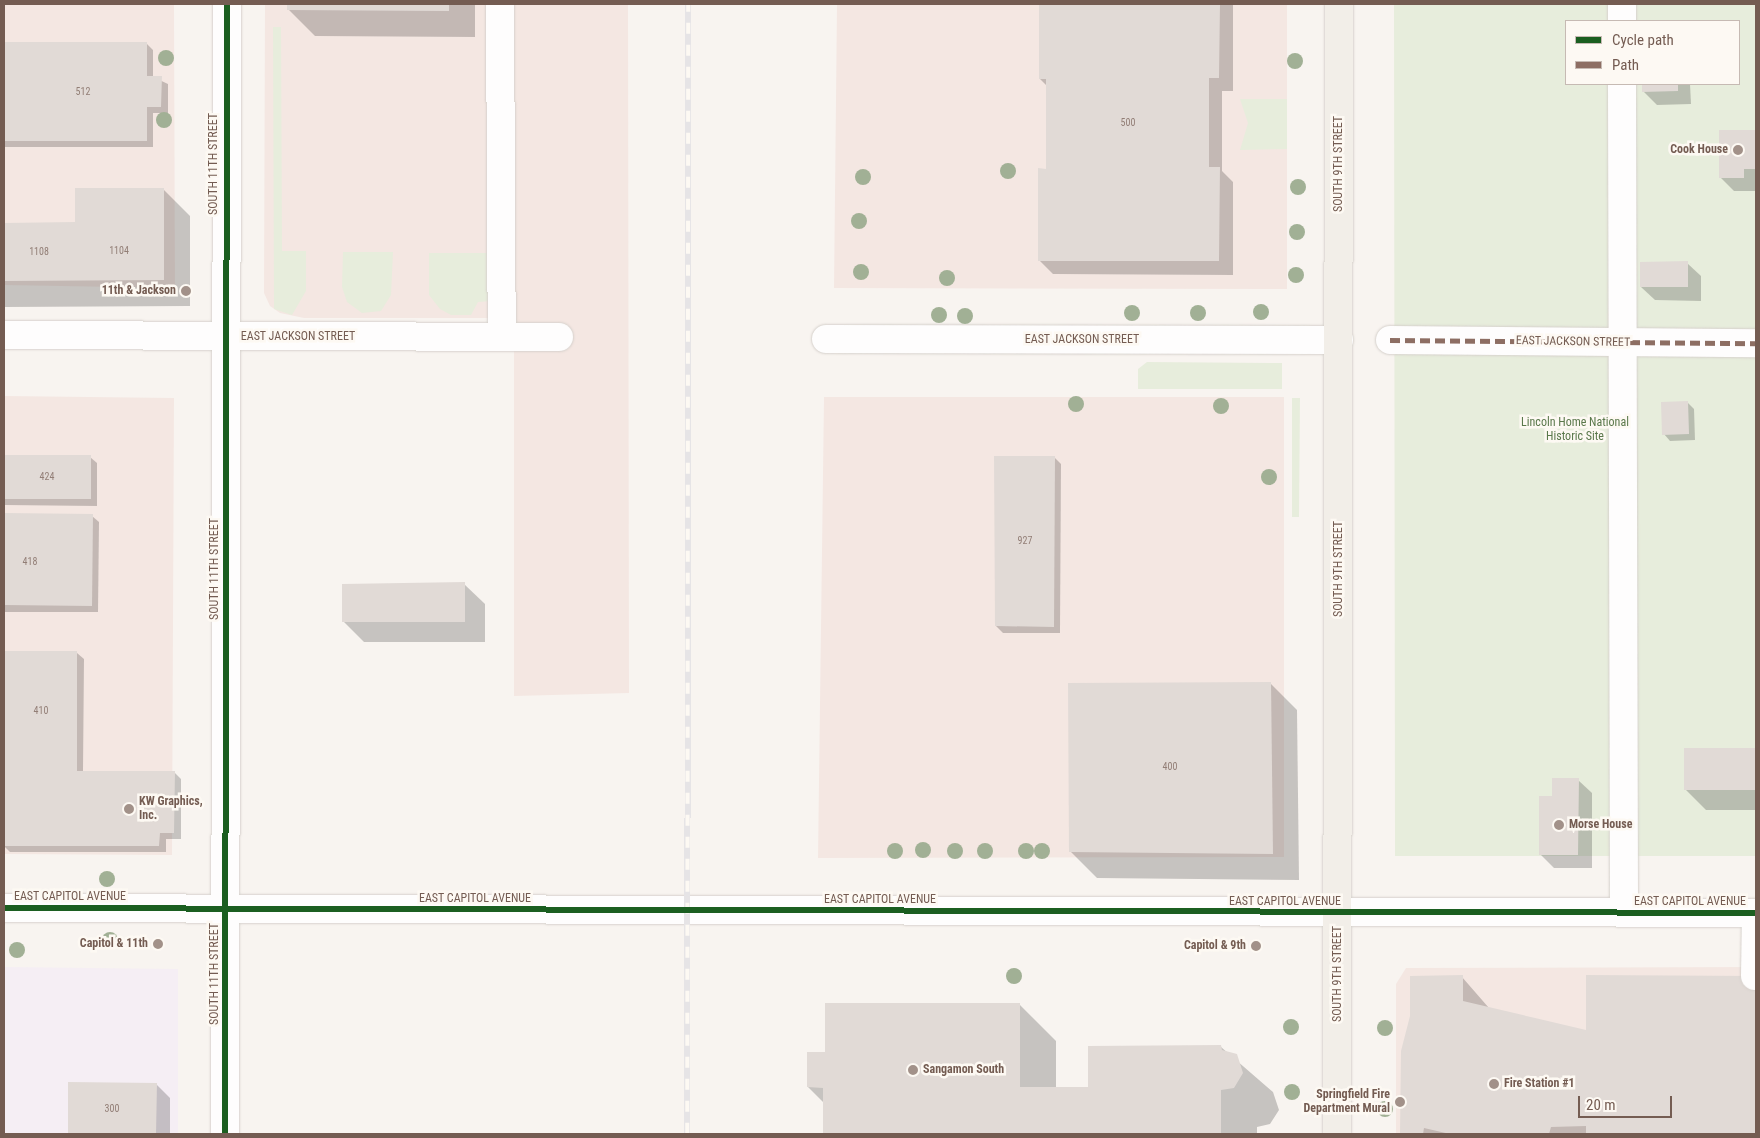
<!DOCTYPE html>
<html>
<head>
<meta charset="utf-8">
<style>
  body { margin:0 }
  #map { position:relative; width:1760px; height:1138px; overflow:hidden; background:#f8f4f0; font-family:"Roboto Condensed",sans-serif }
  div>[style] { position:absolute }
  .commercial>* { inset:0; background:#f4e7e2 }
  .education>* { inset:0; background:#f5eef4 }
  .green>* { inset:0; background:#e7eddc }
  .shadow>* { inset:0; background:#0003 }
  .building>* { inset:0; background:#e1dad6 }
  .roads { filter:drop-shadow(0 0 1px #d5d0cb) drop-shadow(0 0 1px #d5d0cb) }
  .minor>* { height:28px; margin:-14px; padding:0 14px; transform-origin:14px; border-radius:14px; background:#fefdfd }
  .major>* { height:28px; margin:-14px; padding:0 14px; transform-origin:14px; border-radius:14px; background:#f2eee8 }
  .rail>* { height:5.5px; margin-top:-2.75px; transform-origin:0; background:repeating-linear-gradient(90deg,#fdf9f3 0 11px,#e6e4e6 0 22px); box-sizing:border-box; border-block:1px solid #e6e4e6 }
  .quiet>* { height:5px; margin-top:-2.5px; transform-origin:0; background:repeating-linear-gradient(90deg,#8d6e63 0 10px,transparent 0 15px) }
  .cycleway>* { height:6px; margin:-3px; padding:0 3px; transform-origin:3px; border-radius:3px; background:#1b5e20 }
  .trees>* { width:16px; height:16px; margin:-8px; border-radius:50%; background:#a1b095 }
  .dots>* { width:14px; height:14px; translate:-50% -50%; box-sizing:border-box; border:2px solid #fdf9f3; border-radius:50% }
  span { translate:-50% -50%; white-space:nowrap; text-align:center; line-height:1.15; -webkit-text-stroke:5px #fdf9f3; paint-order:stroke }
  .number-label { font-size:10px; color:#927e76 }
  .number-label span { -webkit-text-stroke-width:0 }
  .poi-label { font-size:12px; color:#745c52; font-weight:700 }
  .right { translate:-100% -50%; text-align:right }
  .left { translate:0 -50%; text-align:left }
  .street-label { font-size:12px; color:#745c52 }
  .park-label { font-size:12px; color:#5a784b }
  .frame { position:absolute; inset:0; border:5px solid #745c52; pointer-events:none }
  .legend { position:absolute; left:1565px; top:20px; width:175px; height:65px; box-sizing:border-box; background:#fdf9f3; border:1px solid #c6bab3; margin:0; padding:6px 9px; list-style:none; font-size:15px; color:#745c52 }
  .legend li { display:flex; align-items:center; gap:10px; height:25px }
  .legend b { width:25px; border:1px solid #c6bab3 }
  .scale { position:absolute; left:1578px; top:1096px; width:94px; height:22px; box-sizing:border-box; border:2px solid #745c52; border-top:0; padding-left:6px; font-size:15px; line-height:18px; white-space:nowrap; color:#745c52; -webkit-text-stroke:4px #fdf9f3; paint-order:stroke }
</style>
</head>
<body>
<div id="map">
  <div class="commercial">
    <div style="clip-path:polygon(4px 4px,174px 4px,175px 288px,4px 285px)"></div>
    <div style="clip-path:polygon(265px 4px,628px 4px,629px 693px,514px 696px,514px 318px,304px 318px,280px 313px,270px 306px,264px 293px)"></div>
    <div style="clip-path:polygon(837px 4px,1287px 4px,1287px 289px,834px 288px)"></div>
    <div style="clip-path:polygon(4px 396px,174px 398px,172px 855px,4px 854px)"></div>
    <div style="clip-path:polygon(824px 397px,1284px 397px,1284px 857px,818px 858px)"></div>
    <div style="clip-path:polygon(1756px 967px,1756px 1134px,1396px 1134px,1396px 984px,1406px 968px)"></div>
  </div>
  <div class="education">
    <div style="clip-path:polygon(4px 967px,178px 969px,178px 1134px,4px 1134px)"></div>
  </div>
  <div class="green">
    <div style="clip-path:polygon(evenodd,1394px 4px,1756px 4px,1756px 856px,1395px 856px,1394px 4px,1566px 21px,1739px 21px,1739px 84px,1566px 84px,1566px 21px)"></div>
    <div style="clip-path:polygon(273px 27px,281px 27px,282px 251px,306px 251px,306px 291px,292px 315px,274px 309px)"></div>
    <div style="clip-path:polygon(1240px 99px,1287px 99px,1287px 149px,1240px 150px,1248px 123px)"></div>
    <div style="clip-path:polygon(343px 252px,393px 252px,391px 295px,381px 311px,362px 313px,347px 302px,342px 287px)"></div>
    <div style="clip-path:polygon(429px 253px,491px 253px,491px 301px,478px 302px,471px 315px,451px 315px,440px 309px,429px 295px)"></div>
    <div style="clip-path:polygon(1147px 362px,1282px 363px,1282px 389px,1138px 389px,1138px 369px)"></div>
    <div style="clip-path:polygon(1292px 398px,1300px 398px,1299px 517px,1292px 517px)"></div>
  </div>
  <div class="shadow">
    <div style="clip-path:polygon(289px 4px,475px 4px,475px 37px,315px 36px,289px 10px)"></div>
    <div style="clip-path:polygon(1040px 4px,1233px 4px,1233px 91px,1222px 91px,1222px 171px,1233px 182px,1233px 275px,1053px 274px,1039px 260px,1048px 170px,1048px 87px,1040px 79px)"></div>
    <div style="clip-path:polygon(4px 44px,147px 44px,153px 50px,153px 77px,168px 84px,168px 113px,153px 113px,153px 147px,4px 147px)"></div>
    <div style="clip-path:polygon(1643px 84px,1690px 84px,1691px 104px,1657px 105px,1643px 91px)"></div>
    <div style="clip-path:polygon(1720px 131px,1756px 131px,1756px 191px,1734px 191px,1720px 177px)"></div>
    <div style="clip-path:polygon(163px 189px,190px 216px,190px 306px,4px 307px,4px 224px,76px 223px)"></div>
    <div style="clip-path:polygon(1687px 263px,1701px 276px,1701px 301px,1655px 300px,1641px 287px)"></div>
    <div style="clip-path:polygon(1687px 402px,1694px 409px,1695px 440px,1670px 441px,1664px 434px)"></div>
    <div style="clip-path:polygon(4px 456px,90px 457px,97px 463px,97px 506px,4px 505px)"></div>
    <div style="clip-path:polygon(1054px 457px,1061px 464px,1060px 633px,1003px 633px,996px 626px)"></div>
    <div style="clip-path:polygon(4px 515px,92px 516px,99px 522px,98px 612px,4px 612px)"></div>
    <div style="clip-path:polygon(464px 584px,485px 604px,485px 642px,364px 642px,344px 622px)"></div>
    <div style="clip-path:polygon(4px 652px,77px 653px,84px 659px,83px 772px,174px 772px,181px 779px,181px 839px,166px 839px,166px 852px,10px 852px,4px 846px)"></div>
    <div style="clip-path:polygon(1270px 683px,1297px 710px,1299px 880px,1097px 878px,1070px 851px)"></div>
    <div style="clip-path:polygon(1685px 749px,1756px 749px,1756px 810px,1706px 810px,1685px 789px)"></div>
    <div style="clip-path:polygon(1578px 780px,1592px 793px,1592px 868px,1554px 868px,1540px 854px,1553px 798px)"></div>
    <div style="clip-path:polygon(1462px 977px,1489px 1008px,1587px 1032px,1756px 977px,1756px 1134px,1401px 1134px,1402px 1051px)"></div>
    <div style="clip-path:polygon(1020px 1005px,1056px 1041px,1056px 1088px,1089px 1088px,1221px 1047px,1273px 1092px,1279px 1110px,1270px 1124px,1257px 1127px,1257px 1134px,825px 1134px,825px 1104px,808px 1087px,826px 1053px)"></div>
    <div style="clip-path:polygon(69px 1083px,156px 1084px,170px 1098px,170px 1134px,69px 1134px)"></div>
  </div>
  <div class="building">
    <div style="clip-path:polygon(287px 4px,449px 4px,449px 11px,287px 10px)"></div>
    <div style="clip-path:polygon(1039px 4px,1220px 4px,1219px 78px,1209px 78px,1209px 167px,1220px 167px,1219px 261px,1038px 261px,1038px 168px,1046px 169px,1046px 79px,1039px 79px)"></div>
    <div style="clip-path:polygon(4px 42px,147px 42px,147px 76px,162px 76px,161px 107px,147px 107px,147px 141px,4px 141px)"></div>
    <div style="clip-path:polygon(1642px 84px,1678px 84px,1678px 91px,1642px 92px)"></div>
    <div style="clip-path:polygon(1719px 130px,1756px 130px,1756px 169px,1744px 169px,1744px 178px,1719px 178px)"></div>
    <div style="clip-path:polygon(75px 188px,164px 188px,164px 280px,4px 281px,4px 223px,75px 222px)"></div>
    <div style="clip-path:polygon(1688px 261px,1688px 287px,1640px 287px,1640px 262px)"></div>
    <div style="clip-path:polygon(1688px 401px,1689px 434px,1662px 435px,1661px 402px)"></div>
    <div style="clip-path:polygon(4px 455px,91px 455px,91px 499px,4px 499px)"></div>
    <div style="clip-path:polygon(994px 456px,1055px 456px,1054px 627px,995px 626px)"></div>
    <div style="clip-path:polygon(4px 513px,93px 514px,92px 606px,4px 605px)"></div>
    <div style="clip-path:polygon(465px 582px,465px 622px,342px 622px,342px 584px)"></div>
    <div style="clip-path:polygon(4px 651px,77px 651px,77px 771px,175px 771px,174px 833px,160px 833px,159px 846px,4px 846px)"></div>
    <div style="clip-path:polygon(1271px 682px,1273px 854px,1069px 852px,1068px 683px)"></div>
    <div style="clip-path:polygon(1684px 748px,1756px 748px,1756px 790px,1684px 790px)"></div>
    <div style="clip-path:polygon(1552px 778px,1579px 778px,1578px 855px,1539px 855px,1539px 796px,1552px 796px)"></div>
    <div style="clip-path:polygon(1463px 975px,1463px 1001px,1586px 1030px,1586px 975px,1756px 976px,1756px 1134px,1586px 1134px,1586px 1126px,1551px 1127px,1549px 1134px,1450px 1134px,1424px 1128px,1423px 1134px,1400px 1134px,1401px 1051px,1410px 1016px,1410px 976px)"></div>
    <div style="clip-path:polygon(825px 1003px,1020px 1003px,1020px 1087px,1088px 1087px,1088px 1046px,1221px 1045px,1222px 1050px,1237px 1054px,1243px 1073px,1234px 1088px,1221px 1090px,1221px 1134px,823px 1134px,823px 1088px,807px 1087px,807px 1052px,825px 1052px)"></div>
    <div style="clip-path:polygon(68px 1082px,157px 1083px,156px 1134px,68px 1134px)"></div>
  </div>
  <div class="roads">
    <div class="minor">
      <div style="left:500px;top:4px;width:333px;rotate:89.7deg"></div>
      <div style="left:1622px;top:21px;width:17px;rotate:-90deg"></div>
      <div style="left:1622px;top:84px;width:829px;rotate:89.86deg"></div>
      <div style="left:4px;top:335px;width:555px;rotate:0.21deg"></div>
      <div style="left:826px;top:339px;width:513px;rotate:0.11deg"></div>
      <div style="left:1390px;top:340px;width:366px;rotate:0.5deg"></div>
      <div style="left:4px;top:908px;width:1752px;rotate:0.16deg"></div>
      <div style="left:1755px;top:976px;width:63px;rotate:-89.1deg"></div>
      <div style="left:225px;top:1134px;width:1130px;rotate:-89.9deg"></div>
    </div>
    <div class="major">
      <div style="left:1337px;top:1134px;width:1130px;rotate:-89.9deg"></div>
    </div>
  </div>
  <div class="rail">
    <div style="left:687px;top:1134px;width:1130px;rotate:-89.95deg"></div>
  </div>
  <div class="quiet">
    <div style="left:1390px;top:340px;width:366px;rotate:0.5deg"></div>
  </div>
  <div class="cycleway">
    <div style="left:4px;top:908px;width:1752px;rotate:0.16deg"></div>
    <div style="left:225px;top:1134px;width:1130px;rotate:-89.9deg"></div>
  </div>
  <div class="trees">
    <div style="left:166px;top:58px"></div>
    <div style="left:1295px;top:61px"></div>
    <div style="left:164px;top:120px"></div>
    <div style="left:1008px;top:171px"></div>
    <div style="left:863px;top:177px"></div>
    <div style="left:1298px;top:187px"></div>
    <div style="left:859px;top:221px"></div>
    <div style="left:1297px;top:232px"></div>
    <div style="left:861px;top:272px"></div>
    <div style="left:1296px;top:275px"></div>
    <div style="left:947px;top:278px"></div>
    <div style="left:1261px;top:312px"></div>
    <div style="left:1132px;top:313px"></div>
    <div style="left:1198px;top:313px"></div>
    <div style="left:939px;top:315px"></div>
    <div style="left:965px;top:316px"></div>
    <div style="left:1076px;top:404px"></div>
    <div style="left:1221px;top:406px"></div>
    <div style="left:1269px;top:477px"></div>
    <div style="left:923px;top:850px"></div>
    <div style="left:895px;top:851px"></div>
    <div style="left:955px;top:851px"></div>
    <div style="left:985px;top:851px"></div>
    <div style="left:1026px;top:851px"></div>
    <div style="left:1042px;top:851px"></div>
    <div style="left:107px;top:879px"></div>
    <div style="left:110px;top:940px"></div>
    <div style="left:17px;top:950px"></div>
    <div style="left:1014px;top:976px"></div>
    <div style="left:1291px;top:1027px"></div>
    <div style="left:1385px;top:1028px"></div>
    <div style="left:1292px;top:1092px"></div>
    <div style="left:1385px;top:1109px"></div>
  </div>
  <div class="dots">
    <div style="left:1738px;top:150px;background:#a29189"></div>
    <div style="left:186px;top:291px;background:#a29189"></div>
    <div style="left:129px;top:809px;background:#a29189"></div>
    <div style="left:1559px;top:825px;background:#a29189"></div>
    <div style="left:158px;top:944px;background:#a29189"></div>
    <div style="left:1256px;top:946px;background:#a29189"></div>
    <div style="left:913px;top:1070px;background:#a29189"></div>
    <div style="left:1494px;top:1084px;background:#a29189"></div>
    <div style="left:1400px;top:1102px;background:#a29189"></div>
  </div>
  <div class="number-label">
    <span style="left:83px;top:92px">512</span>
    <span style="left:1128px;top:123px">500</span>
    <span style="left:119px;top:251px">1104</span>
    <span style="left:39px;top:252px">1108</span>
    <span style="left:47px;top:477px">424</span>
    <span style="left:1025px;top:541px">927</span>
    <span style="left:30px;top:562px">418</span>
    <span style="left:41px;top:711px">410</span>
    <span style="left:1170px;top:767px">400</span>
    <span style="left:112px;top:1109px">300</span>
  </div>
  <div class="poi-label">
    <span class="right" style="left:1728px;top:150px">Cook House</span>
    <span class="right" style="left:176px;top:291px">11th &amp; Jackson</span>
    <span class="left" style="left:139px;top:809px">KW Graphics,<br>Inc.</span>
    <span class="left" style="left:1569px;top:825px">Morse House</span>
    <span class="right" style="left:148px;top:944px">Capitol &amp; 11th</span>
    <span class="right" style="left:1246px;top:946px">Capitol &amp; 9th</span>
    <span class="left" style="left:923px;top:1070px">Sangamon South</span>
    <span class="left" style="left:1504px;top:1084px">Fire Station #1</span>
    <span class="right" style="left:1390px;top:1102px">Springfield Fire<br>Department Mural</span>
  </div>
  <div class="street-label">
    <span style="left:214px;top:164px;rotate:-90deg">SOUTH 11TH STREET</span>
    <span style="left:1339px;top:164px;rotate:-90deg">SOUTH 9TH STREET</span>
    <span style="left:298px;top:337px">EAST JACKSON STREET</span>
    <span style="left:1082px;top:340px">EAST JACKSON STREET</span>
    <span style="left:1573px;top:342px;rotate:1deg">EAST JACKSON STREET</span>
    <span style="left:215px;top:569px;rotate:-90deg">SOUTH 11TH STREET</span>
    <span style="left:1339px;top:569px;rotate:-90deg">SOUTH 9TH STREET</span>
    <span style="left:70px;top:897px">EAST CAPITOL AVENUE</span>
    <span style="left:475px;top:899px">EAST CAPITOL AVENUE</span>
    <span style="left:880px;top:900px">EAST CAPITOL AVENUE</span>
    <span style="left:1285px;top:902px">EAST CAPITOL AVENUE</span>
    <span style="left:1690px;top:902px">EAST CAPITOL AVENUE</span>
    <span style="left:215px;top:974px;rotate:-90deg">SOUTH 11TH STREET</span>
    <span style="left:1338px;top:974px;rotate:-90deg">SOUTH 9TH STREET</span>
  </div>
  <div class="park-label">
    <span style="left:1575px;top:430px">Lincoln Home National<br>Historic Site</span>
  </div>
  <div class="frame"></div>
  <ul class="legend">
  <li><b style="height:6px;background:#1b5e20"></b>Cycle path</li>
  <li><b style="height:6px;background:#8d6e63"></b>Path</li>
  </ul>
  <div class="scale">20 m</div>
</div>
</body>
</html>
